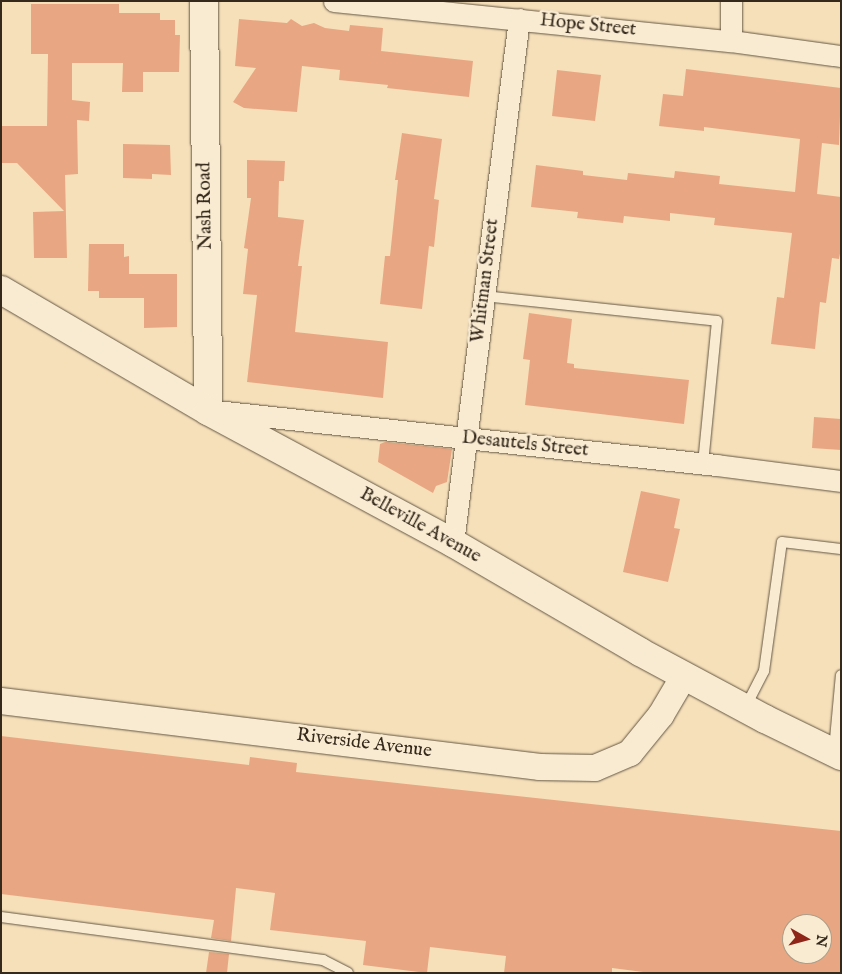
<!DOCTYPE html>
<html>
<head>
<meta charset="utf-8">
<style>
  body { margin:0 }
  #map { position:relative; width:842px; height:974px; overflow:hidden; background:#f6e0ba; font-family:"IM FELL English",serif }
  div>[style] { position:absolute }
  .building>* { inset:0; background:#e8a782 }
  .roads { filter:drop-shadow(0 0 1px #645743) drop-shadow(0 0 1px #645743) }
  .service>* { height:10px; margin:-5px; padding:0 5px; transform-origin:5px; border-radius:5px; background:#f9ebd2 }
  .minor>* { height:21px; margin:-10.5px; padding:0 10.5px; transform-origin:10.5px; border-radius:10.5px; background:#f9ebd2 }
  .tertiary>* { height:26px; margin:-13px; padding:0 13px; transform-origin:13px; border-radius:13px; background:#f9ebd2 }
  .secondary>* { height:28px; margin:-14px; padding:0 14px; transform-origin:14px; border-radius:14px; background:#f9ebd2 }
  span { translate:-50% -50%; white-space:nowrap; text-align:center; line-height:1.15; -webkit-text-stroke:5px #f9ebd2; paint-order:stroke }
  .street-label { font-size:19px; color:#34291b }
  .frame { position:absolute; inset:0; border:2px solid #34291b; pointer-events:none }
  .north { position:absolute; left:782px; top:914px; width:50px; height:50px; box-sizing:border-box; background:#f9ebd2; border:1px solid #aa9d89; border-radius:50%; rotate:97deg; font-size:14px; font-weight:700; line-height:20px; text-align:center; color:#34291b }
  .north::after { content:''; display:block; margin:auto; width:18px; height:22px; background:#8f2418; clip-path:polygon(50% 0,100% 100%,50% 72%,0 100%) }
</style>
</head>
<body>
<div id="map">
  <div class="building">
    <div style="clip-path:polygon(31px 4px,119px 4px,119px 13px,160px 13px,160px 20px,175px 20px,175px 35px,180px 35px,179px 72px,143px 72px,143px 92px,122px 92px,123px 63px,72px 63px,72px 100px,90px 102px,89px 121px,77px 120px,78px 174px,65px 175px,67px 258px,34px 258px,33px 212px,64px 211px,17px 163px,1px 163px,1px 126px,47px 126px,48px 54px,31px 54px)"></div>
    <div style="clip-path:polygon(239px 19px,287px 23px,291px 19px,302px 26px,314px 23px,325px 28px,349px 31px,350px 25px,383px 28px,381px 51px,473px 61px,469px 97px,387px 88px,388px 85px,339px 80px,340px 70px,302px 66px,297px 112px,244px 108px,233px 102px,256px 68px,235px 66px)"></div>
    <div style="clip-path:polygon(686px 69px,841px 88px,839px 145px,822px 143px,817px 194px,841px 197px,841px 248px,839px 259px,832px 258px,826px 303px,820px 302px,815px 349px,771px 344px,777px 297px,784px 298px,792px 233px,714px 225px,715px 218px,670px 213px,670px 221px,624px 216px,623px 223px,577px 218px,578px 212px,531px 207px,536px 165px,583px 171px,583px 175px,627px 180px,628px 173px,674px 178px,675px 171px,720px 176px,719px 184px,795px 192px,800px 139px,704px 127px,704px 131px,659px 126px,663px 94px,683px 96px)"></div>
    <div style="clip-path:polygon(557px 70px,601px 75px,595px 121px,552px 116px)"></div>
    <div style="clip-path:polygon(402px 133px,442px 139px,434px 199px,439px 200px,434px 247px,429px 246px,422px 309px,380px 304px,385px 256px,390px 256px,398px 180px,395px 180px)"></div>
    <div style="clip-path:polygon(123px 144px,170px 145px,171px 175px,152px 174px,152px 179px,123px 178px)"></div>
    <div style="clip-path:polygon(247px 160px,285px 161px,284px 181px,279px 181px,278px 217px,304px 220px,298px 266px,302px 266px,295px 332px,388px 342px,383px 398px,247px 382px,257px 295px,243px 294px,248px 249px,244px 248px,251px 198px,247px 198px)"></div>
    <div style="clip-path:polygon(89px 244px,124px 244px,124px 257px,129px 256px,129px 274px,177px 274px,177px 327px,144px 328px,144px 298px,99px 298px,99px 291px,88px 291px)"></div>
    <div style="clip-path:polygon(529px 313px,572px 319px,567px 363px,574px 364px,574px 368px,689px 380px,684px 424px,525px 405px,530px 360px,523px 359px)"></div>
    <div style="clip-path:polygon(814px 417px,841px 419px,841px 450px,812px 448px)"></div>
    <div style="clip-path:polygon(385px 442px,452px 449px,447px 482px,436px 486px,433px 493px,378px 462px,380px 444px)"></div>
    <div style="clip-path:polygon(641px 491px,680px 499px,674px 528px,680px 529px,668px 582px,623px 572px)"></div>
    <div style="clip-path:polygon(evenodd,1px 736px,249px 765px,250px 757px,297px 763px,296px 772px,841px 831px,841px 973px,651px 973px,612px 968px,612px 973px,504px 973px,506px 956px,430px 947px,427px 973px,363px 965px,366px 941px,270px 930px,275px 893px,236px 888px,231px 941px,211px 938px,214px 920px,1px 894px,1px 736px,792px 924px,822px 924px,822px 954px,792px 954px,792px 924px)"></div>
    <div style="clip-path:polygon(209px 952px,229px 954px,227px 973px,206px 973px)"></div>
  </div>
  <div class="roads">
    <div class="service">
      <div style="left:484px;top:296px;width:234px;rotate:6.1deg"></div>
      <div style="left:717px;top:321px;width:143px;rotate:95.6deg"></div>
      <div style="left:745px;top:708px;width:42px;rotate:-62.8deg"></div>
      <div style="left:764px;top:671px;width:130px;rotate:-82.1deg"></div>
      <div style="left:782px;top:542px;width:59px;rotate:6.8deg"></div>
      <div style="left:834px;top:750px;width:75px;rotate:-84.7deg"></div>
      <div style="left:1px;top:917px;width:325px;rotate:7.6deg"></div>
      <div style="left:323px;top:960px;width:28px;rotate:27deg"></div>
    </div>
    <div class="minor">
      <div style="left:334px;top:1px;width:399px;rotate:5.8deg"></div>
      <div style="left:731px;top:41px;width:111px;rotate:7.8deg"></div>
      <div style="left:731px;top:41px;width:40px;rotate:-90deg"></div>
      <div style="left:216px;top:411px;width:503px;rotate:6.16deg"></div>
      <div style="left:716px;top:465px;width:126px;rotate:7.3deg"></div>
      <div style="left:453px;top:543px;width:528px;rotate:-82.82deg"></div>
    </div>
    <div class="tertiary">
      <div style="left:1px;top:701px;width:543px;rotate:6.98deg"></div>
      <div style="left:540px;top:767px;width:55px;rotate:1deg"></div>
      <div style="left:595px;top:768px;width:38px;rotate:-23deg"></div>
      <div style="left:630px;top:753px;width:49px;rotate:-50.8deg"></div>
      <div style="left:661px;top:715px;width:45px;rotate:-59.5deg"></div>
    </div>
    <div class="secondary">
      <div style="left:204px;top:1px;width:410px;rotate:89.4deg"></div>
      <div style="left:1px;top:290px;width:240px;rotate:30.3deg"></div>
      <div style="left:208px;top:411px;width:278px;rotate:28.3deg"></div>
      <div style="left:453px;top:543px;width:216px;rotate:30.2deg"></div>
      <div style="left:640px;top:652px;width:142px;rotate:28.2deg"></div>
      <div style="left:765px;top:719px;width:85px;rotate:26deg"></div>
    </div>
  </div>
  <div class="street-label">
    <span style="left:588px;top:26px;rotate:6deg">Hope Street</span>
    <span style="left:206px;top:206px;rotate:-91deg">Nash Road</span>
    <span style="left:486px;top:281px;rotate:-83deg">Whitman Street</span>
    <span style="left:525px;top:445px;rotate:6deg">Desautels Street</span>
    <span style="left:420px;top:526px;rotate:29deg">Belleville Avenue</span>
    <span style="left:364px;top:744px;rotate:7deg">Riverside Avenue</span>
  </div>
  <div class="frame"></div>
  <div class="north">N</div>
</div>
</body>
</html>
